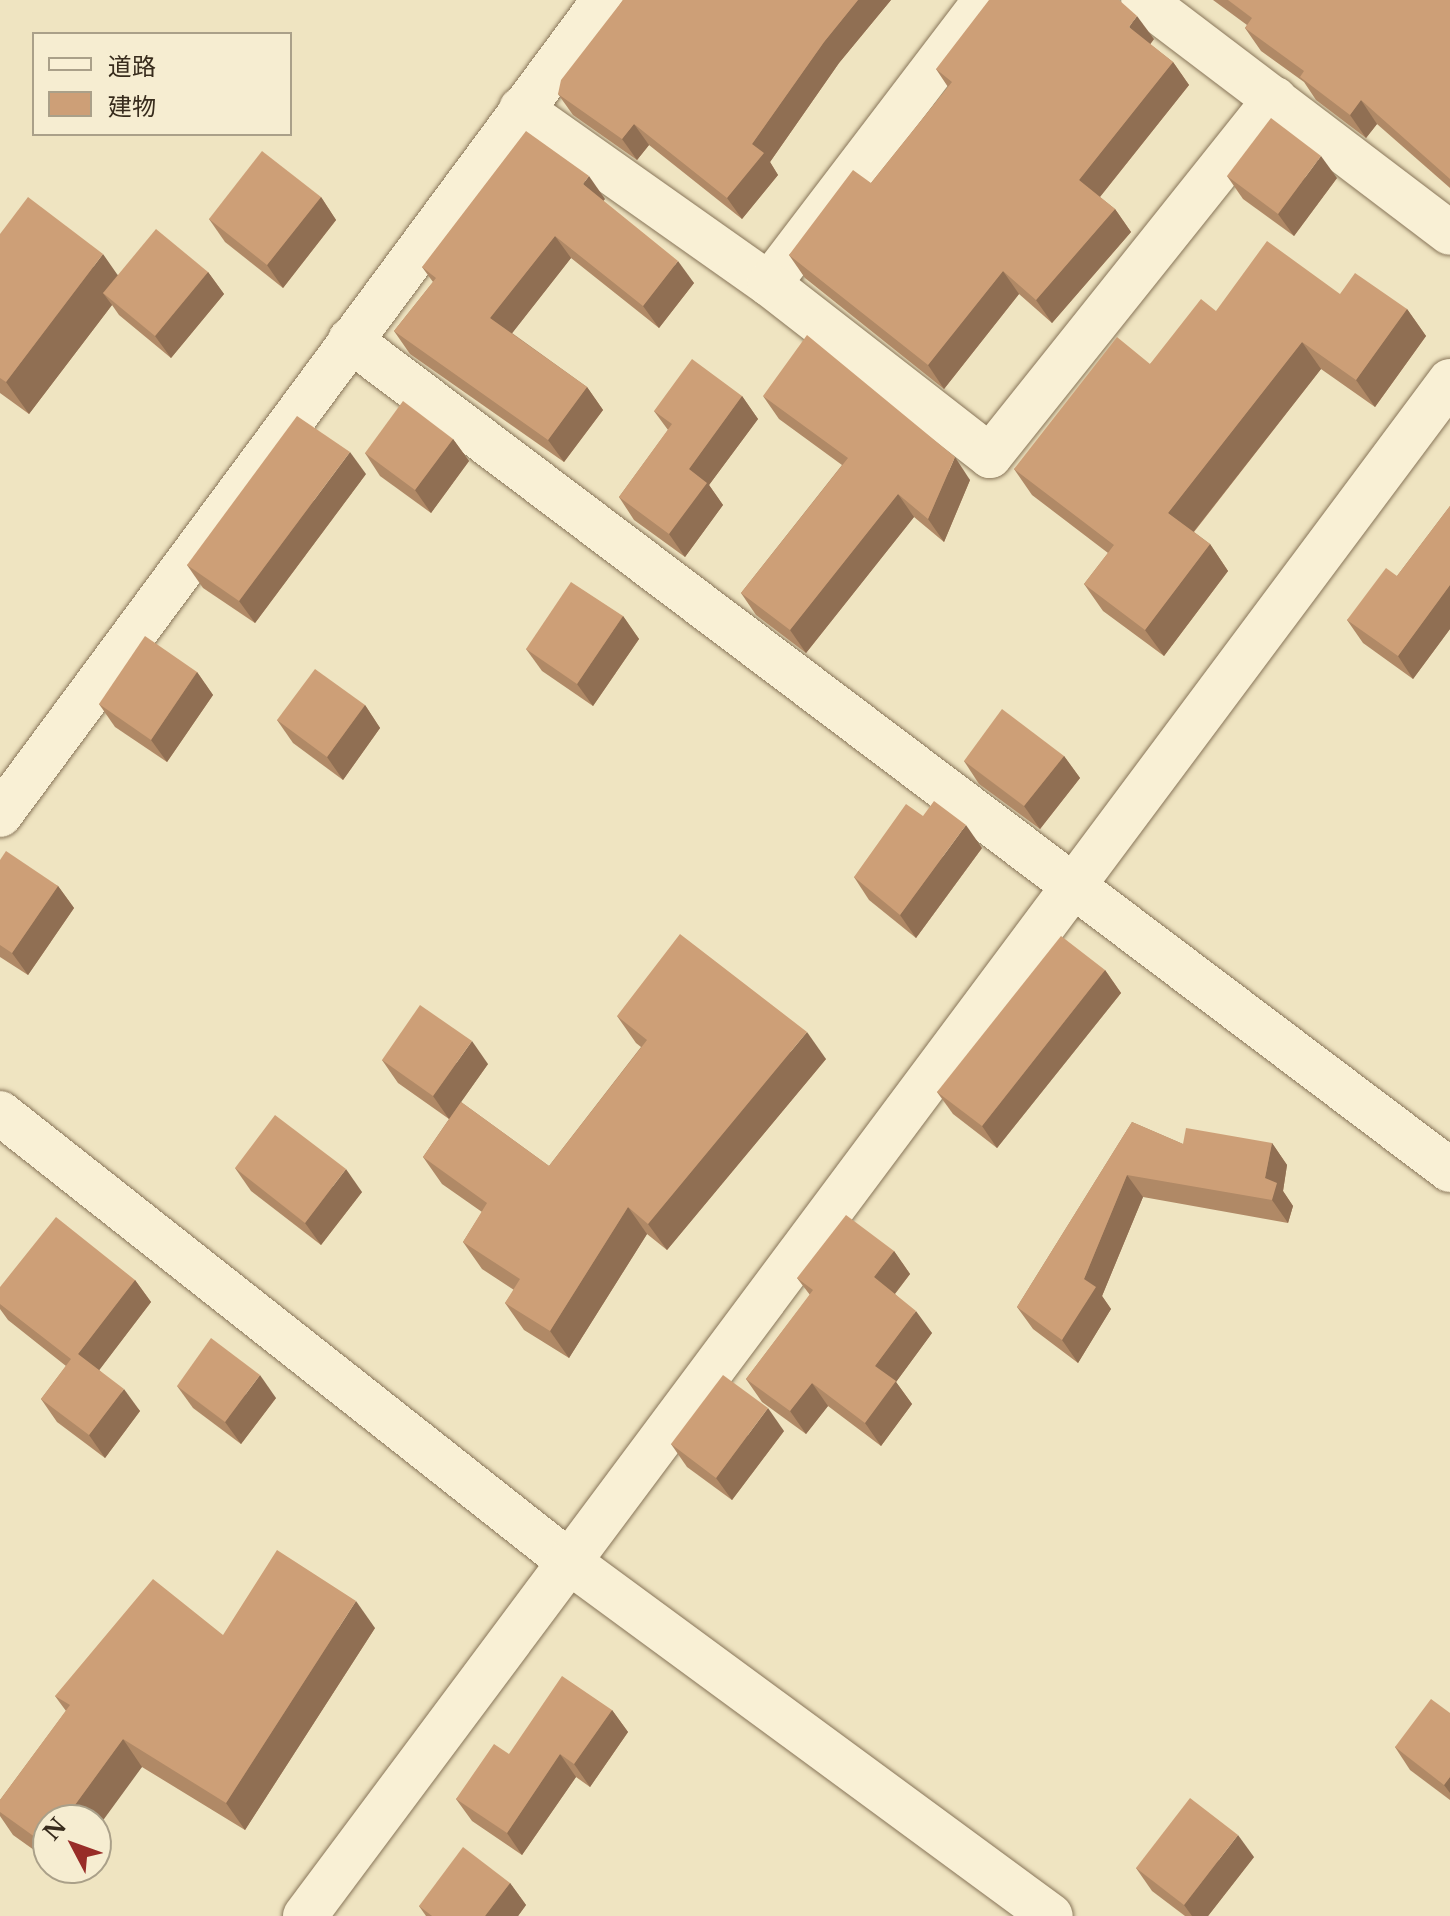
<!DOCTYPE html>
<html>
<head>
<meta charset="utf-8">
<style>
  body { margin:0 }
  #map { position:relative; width:1450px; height:1916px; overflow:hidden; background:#efe4c1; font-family:"Libre Baskerville","Noto Sans JP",serif }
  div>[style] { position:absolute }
  .roads { filter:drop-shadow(0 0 2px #887559) drop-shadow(0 0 2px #887559) }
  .minor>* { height:44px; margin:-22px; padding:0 22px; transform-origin:22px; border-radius:22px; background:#f9f0d5 }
  .wall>* { inset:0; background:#b08966 }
  .shaded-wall>* { inset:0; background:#906f53 }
  .building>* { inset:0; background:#cd9f77 }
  span { translate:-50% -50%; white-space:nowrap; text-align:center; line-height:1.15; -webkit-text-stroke:7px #f6edd1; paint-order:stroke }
  .legend { position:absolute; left:32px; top:32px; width:260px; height:104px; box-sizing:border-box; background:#f6edd1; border:2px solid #aaa089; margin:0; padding:10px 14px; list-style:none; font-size:24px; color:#382c1d }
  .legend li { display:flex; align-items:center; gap:16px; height:40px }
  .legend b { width:40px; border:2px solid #aaa089 }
  .north { position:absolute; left:32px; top:1804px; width:80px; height:80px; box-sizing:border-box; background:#f6edd1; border:2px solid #aaa089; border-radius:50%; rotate:311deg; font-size:22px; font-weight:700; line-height:32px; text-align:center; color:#382c1d }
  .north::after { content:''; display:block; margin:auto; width:28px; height:36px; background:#982d28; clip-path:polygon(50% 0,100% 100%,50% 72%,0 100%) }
</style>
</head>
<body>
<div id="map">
  <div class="roads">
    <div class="minor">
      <div style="left:1143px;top:0;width:385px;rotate:37.2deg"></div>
      <div style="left:521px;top:109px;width:304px;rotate:35.2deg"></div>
      <div style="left:769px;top:284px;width:357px;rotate:-52.7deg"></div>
      <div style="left:769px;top:284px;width:280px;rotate:37.9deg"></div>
      <div style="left:990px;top:456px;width:457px;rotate:-51.4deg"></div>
      <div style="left:350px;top:340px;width:1378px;rotate:37.04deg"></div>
      <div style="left:0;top:815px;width:1014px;rotate:-53.46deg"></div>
      <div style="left:0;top:1113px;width:723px;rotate:38.26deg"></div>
      <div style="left:568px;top:1561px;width:599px;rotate:36.32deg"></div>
      <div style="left:305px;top:1916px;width:1915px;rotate:-53.28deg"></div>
    </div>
  </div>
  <div class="wall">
    <div style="clip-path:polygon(623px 0,891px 0,839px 63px,770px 162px,778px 175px,742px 219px,649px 145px,637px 160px,573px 115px,558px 94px)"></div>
    <div style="clip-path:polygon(1213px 0,1450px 0,1450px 188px,1377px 124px,1366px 138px,1316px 100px,1304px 82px,1261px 51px,1245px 28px,1247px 25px)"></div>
    <div style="clip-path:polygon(1154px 39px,1150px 44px,1173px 62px,1189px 85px,1100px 197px,1115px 209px,1131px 232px,1052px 323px,1019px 294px,944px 389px,805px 278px,789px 255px,871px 183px,948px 87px,936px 69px)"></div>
    <div style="clip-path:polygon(1227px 176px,1337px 178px,1294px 236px,1243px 199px)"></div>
    <div style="clip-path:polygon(321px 197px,336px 220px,283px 288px,225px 242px,209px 219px)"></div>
    <div style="clip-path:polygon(605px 199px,603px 201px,694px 283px,659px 328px,571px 258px,512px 333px,587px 387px,603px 410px,564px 462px,410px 354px,394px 331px,433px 282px,422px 267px)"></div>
    <div style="clip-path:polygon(0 234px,118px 275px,208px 272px,224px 294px,171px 358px,119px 315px,112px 305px,29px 414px,0 393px)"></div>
    <div style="clip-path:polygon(1340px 294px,1407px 309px,1426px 336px,1375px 407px,1321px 369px,1194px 532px,1210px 544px,1228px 571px,1164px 656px,1103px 611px,1084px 584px,1108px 553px,1032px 495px,1014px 469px,1150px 364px,1216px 311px)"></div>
    <div style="clip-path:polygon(742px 396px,758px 419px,709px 485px,723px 505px,685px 557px,634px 520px,619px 497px,668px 430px,654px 411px)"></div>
    <div style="clip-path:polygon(763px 396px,970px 480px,944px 542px,914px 517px,806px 653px,756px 615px,741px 593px,842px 465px,779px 419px)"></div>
    <div style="clip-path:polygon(453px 439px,469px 461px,431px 513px,380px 476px,365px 453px)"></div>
    <div style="clip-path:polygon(366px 474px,255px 623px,203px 588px,187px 565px)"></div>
    <div style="clip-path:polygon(1450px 506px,1450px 629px,1413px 679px,1363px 643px,1347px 620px,1397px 576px)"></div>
    <div style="clip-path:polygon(623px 616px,639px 639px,593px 706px,542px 671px,526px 649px)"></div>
    <div style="clip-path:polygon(197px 672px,213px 695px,167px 762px,115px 727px,99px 704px)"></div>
    <div style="clip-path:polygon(365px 705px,380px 728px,343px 780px,293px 743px,277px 720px)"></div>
    <div style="clip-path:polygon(1064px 756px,1080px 778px,1040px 829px,979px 784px,964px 761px)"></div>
    <div style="clip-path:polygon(982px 848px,916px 938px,869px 900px,854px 877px)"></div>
    <div style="clip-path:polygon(0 860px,58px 886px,74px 908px,28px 975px,0 957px)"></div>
    <div style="clip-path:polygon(1105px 970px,1121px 993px,997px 1148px,953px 1114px,937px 1092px)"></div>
    <div style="clip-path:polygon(617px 1016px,826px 1059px,667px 1250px,647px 1234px,569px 1358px,524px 1330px,505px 1303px,514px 1290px,482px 1269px,463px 1242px,482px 1212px,442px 1184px,423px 1157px,449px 1119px,398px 1083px,382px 1060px,488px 1064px,461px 1102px,549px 1166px,641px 1047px,636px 1043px)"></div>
    <div style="clip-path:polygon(1132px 1122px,1183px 1144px,1272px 1143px,1287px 1165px,1283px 1191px,1293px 1206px,1288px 1223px,1143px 1197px,1102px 1296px,1111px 1309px,1078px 1363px,1033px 1329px,1017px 1307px)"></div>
    <div style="clip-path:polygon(235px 1168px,362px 1192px,321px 1245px,251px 1191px)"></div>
    <div style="clip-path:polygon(894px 1251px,910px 1274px,895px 1294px,932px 1333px,896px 1382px,912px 1404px,881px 1446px,828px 1406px,806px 1434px,762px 1402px,746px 1379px,810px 1295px,797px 1278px)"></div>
    <div style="clip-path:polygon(135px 1280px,151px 1302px,99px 1370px,140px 1411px,105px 1458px,57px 1422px,41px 1399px,66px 1366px,8px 1320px,0 1309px,0 1287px)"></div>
    <div style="clip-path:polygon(177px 1386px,276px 1398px,241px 1444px,193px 1408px)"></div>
    <div style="clip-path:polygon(784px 1431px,732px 1500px,687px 1467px,671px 1444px)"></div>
    <div style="clip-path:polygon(375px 1628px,245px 1830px,142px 1767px,48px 1820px,48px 1860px,13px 1835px,0 1816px,0 1800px,66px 1711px,55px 1696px,223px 1635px)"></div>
    <div style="clip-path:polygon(612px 1710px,628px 1732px,590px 1787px,576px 1777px,522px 1855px,472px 1821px,456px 1799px,509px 1754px)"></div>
    <div style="clip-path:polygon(1450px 1713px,1450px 1800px,1410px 1770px,1395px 1747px)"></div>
    <div style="clip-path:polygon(1254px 1857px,1208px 1916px,1185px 1916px,1152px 1891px,1136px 1868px)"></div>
    <div style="clip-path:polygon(510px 1883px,526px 1905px,518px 1916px,426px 1916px,419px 1906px)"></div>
  </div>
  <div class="shaded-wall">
    <div style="clip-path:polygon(858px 0,891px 0,839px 63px,770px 162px,778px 175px,742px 219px,727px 198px,752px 144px,824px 42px)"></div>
    <div style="clip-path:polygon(1137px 16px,1154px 39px,1146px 50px,1129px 27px)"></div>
    <div style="clip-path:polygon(1173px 62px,1189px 85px,1095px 203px,1079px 180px)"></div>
    <div style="clip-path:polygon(1361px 100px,1377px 124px,1366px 138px,1350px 115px)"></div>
    <div style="clip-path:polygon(634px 124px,649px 145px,637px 160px,622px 139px)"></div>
    <div style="clip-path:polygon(1321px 156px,1337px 178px,1294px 236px,1278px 214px)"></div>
    <div style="clip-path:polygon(589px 176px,605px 199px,598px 207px,583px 184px)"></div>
    <div style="clip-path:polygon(321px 197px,336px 220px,283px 288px,267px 265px)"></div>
    <div style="clip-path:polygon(1115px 209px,1131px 232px,1052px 323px,1036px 300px)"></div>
    <div style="clip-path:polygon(555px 236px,571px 258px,506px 341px,490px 318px)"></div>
    <div style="clip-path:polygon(103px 254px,126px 287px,103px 293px,112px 305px,29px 414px,6px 382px)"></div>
    <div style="clip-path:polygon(678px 261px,694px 283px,659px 328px,643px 306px)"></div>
    <div style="clip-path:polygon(1003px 271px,1019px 294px,944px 389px,928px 365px)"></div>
    <div style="clip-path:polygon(208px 272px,224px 294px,171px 358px,155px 336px)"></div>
    <div style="clip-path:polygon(1407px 309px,1426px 336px,1375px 407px,1356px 380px)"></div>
    <div style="clip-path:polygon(1302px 342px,1321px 369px,1187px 540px,1168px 513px)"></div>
    <div style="clip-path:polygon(587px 387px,603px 410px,564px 462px,548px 440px)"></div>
    <div style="clip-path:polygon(742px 396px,758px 419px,709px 485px,723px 505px,685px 557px,669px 534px,689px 469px)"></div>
    <div style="clip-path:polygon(453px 439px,469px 461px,431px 513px,415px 490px)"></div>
    <div style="clip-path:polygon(350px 452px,366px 474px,255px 623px,239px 601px)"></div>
    <div style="clip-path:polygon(955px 457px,970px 480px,944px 542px,928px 519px)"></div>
    <div style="clip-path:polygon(898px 494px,914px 517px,806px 653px,790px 630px)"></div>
    <div style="clip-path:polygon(1210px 544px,1228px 571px,1164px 656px,1145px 630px)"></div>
    <div style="clip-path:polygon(1450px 585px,1450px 629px,1413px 679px,1398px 656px)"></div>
    <div style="clip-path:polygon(623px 616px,639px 639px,593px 706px,577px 684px)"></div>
    <div style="clip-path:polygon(197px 672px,213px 695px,167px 762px,151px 740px)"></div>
    <div style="clip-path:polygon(365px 705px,380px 728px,343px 780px,327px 757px)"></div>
    <div style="clip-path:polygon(1064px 756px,1080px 778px,1040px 829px,1024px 806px)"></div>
    <div style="clip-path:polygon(966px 825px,982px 848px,916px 938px,900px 915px)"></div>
    <div style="clip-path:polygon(58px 886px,74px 908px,28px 975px,12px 953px)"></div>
    <div style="clip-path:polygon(1105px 970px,1121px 993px,997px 1148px,982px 1126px)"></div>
    <div style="clip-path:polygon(807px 1032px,826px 1059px,667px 1250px,648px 1224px)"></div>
    <div style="clip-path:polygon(472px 1041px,488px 1064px,449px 1119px,433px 1096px)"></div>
    <div style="clip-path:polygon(1272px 1143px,1287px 1165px,1283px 1191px,1293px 1206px,1288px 1223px,1272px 1200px,1265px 1178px)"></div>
    <div style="clip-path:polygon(346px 1169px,362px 1192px,321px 1245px,305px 1223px)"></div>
    <div style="clip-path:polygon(1127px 1175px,1143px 1197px,1102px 1296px,1111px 1309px,1078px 1363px,1062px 1340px,1084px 1279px)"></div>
    <div style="clip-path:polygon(628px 1207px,647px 1234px,569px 1358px,550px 1331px)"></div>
    <div style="clip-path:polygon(894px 1251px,910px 1274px,890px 1300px,874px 1277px)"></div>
    <div style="clip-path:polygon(135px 1280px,151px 1302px,94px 1377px,78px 1354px)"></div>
    <div style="clip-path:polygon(916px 1311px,932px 1333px,896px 1382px,912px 1404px,881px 1446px,865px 1423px,875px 1366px)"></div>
    <div style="clip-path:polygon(260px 1375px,276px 1398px,241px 1444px,225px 1422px)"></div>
    <div style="clip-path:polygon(812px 1383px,828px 1406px,806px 1434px,790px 1411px)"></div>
    <div style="clip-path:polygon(124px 1389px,140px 1411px,105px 1458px,89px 1435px)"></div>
    <div style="clip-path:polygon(768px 1408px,784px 1431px,732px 1500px,716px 1478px)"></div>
    <div style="clip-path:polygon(356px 1601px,375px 1628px,245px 1830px,226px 1803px)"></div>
    <div style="clip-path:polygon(612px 1710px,628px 1732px,590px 1787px,574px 1764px)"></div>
    <div style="clip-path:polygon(123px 1739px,142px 1767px,96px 1830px,96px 1820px,64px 1820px)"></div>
    <div style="clip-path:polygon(560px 1754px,576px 1777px,522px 1855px,507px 1833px)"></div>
    <div style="clip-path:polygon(1450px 1777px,1450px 1793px,1444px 1785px)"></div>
    <div style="clip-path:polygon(1238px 1835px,1254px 1857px,1208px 1916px,1192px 1916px,1184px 1905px)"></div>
    <div style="clip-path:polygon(510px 1883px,526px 1905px,518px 1916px,485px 1916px)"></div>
  </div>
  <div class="building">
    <div style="clip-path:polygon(623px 0,858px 0,824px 42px,752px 144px,764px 153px,727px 198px,634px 124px,622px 139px,558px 94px,561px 80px)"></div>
    <div style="clip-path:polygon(989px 0,1119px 0,1137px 16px,1129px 27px,1173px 62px,1079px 180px,1115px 209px,1036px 300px,1003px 271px,928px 365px,789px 255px,853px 170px,871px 183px,952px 82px,936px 69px)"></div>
    <div style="clip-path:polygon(1228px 0,1450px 0,1450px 179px,1361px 100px,1350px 115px,1300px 77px,1304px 71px,1245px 28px,1252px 18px)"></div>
    <div style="clip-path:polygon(1271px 118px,1321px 156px,1278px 214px,1227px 176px)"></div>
    <div style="clip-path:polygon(526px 131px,589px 176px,583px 184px,678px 261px,643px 306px,555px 236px,490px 318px,587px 387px,548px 440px,394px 331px,436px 278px,422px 267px)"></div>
    <div style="clip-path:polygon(262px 151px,321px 197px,267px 265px,209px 219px)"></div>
    <div style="clip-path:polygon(28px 197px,103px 254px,6px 382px,0 378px,0 234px)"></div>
    <div style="clip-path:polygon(156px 229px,208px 272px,155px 336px,103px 293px)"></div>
    <div style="clip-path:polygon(1267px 241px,1340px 294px,1355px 273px,1407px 309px,1356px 380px,1302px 342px,1168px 513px,1210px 544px,1145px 630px,1084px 584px,1114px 545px,1014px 469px,1117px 337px,1150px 364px,1201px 299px,1216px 311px)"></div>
    <div style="clip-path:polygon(807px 335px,955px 457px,928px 519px,898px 494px,790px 630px,741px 593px,848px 458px,763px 396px)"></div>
    <div style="clip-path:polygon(692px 359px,742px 396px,689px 469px,707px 483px,669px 534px,619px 497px,672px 424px,654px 411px)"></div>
    <div style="clip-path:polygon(403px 401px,453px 439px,415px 490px,365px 453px)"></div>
    <div style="clip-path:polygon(297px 416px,350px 452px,239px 601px,187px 565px)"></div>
    <div style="clip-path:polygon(1450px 506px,1450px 585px,1398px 656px,1347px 620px,1386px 568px,1397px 576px)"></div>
    <div style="clip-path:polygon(571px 582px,623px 616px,577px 684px,526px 649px)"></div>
    <div style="clip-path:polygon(145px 636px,197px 672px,151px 740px,99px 704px)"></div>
    <div style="clip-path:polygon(315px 669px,365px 705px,327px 757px,277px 720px)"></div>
    <div style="clip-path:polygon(1002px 709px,1064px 756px,1024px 806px,964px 761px)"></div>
    <div style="clip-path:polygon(934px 801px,966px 825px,900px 915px,854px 877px,906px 804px,923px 816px)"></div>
    <div style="clip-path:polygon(6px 851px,58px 886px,12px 953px,0 945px,0 860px)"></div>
    <div style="clip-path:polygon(680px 934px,807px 1032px,648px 1224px,628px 1207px,550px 1331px,505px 1303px,520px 1279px,463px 1242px,487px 1203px,423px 1157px,461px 1102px,549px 1166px,647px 1040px,617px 1016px)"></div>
    <div style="clip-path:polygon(1061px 936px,1105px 970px,982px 1126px,937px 1092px)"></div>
    <div style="clip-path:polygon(420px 1005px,472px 1041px,433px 1096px,382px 1060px)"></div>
    <div style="clip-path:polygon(275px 1115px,346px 1169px,305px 1223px,235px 1168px)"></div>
    <div style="clip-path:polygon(1132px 1122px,1183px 1144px,1186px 1128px,1272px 1143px,1265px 1178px,1277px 1183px,1272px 1200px,1127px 1175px,1084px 1279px,1096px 1287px,1062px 1340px,1017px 1307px)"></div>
    <div style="clip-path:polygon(846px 1215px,894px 1251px,874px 1277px,916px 1311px,875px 1366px,896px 1381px,865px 1423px,812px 1383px,790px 1411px,746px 1379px,813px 1290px,797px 1278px)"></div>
    <div style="clip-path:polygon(56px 1217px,135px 1280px,78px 1354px,124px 1389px,89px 1435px,41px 1399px,71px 1359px,0 1304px,0 1287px)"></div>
    <div style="clip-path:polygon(211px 1338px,260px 1375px,225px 1422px,177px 1386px)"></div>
    <div style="clip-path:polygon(723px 1375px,768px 1408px,716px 1478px,671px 1444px)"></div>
    <div style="clip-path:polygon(277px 1550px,356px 1601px,226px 1803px,123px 1739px,64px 1820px,48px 1820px,48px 1842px,46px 1845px,0 1812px,0 1800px,70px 1705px,55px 1696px,153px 1579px,223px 1635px)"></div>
    <div style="clip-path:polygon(562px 1676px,612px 1710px,574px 1764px,560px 1754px,507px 1833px,456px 1799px,494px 1744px,509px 1754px)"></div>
    <div style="clip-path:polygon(1431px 1699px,1450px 1713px,1450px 1777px,1444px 1785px,1395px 1747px)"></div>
    <div style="clip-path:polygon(1190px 1798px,1238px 1835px,1184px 1905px,1136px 1868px)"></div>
    <div style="clip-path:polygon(463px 1847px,510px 1883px,485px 1916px,432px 1916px,419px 1906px)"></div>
  </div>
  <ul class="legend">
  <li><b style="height:10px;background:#f9f0d5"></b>道路</li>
  <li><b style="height:22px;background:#cd9f77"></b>建物</li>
  </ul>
  <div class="north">N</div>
</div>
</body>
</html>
